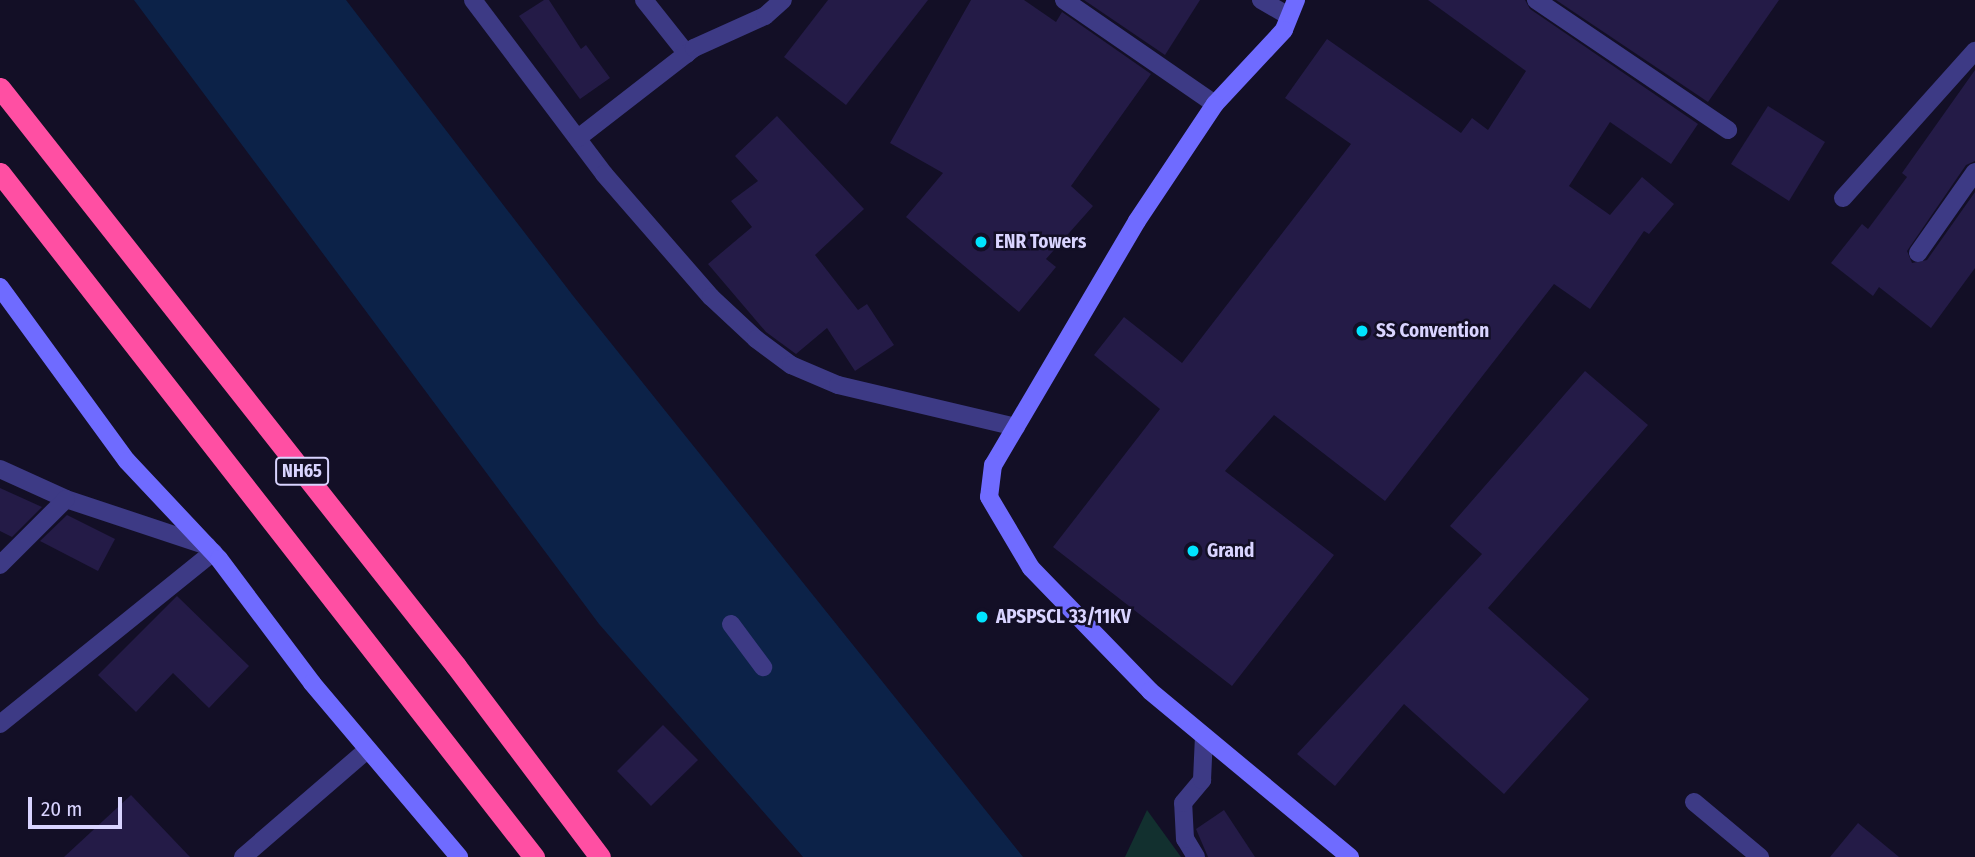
<!DOCTYPE html>
<html>
<head>
<meta charset="utf-8">
<style>
  body { margin:0 }
  #map { position:relative; width:1975px; height:857px; overflow:hidden; background:#130f26; font-family:"Fira Sans Condensed",sans-serif }
  div>[style] { position:absolute }
  .green>* { inset:0; background:#12302f }
  .water>* { inset:0; background:#0c2248 }
  .building>* { inset:0; background:#241b47 }
  .street>* { height:18px; margin:-9px; padding:0 9px; transform-origin:9px; border-radius:9px; background:#3d3a85 }
  .secondary>* { height:18px; margin:-9px; padding:0 9px; transform-origin:9px; border-radius:9px; background:#6f6bff }
  .highway>* { height:21px; margin:-10.5px; padding:0 10.5px; transform-origin:10.5px; border-radius:10.5px; background:#ff4fa3 }
  .dots>* { width:19px; height:19px; translate:-50% -50%; box-sizing:border-box; border:4px solid #130f26; border-radius:50% }
  span { translate:-50% -50%; white-space:nowrap; text-align:center; line-height:1.15; -webkit-text-stroke:5px #130f26; paint-order:stroke }
  .shield-label span { padding:2px 5px; background:#130f26; border:2px solid; border-radius:5px; -webkit-text-stroke-width:0 }
  .shield-label { font-size:18px; color:#d9d4ff; font-weight:700 }
  .poi-label { font-size:19px; color:#d9d4ff; font-weight:700 }
  .left { translate:0 -50%; text-align:left }
  .scale { position:absolute; left:28px; top:797px; width:94px; height:32px; box-sizing:border-box; border:4px solid #d9d4ff; border-top:0; padding-left:9px; font-size:21px; line-height:24px; white-space:nowrap; color:#d9d4ff; -webkit-text-stroke:5px #130f26; paint-order:stroke }
</style>
</head>
<body>
<div id="map">
  <div class="green">
    <div style="clip-path:polygon(1147px 810px,1181px 857px,1125px 857px)"></div>
  </div>
  <div class="water">
    <div style="clip-path:polygon(134px 0,346px 0,574px 297px,1023px 857px,803px 857px,599px 624px)"></div>
  </div>
  <div class="building">
    <div style="clip-path:polygon(544px 0,549px 0,581px 49px,586px 45px,610px 78px,580px 99px,519px 16px)"></div>
    <div style="clip-path:polygon(828px 0,928px 0,846px 105px,784px 57px)"></div>
    <div style="clip-path:polygon(971px 0,1024px 0,1056px 22px,1062px 12px,1151px 74px,1071px 186px,1093px 206px,1046px 259px,1056px 267px,1019px 312px,906px 217px,943px 173px,890px 143px)"></div>
    <div style="clip-path:polygon(1084px 0,1200px 0,1165px 55px)"></div>
    <div style="clip-path:polygon(1428px 0,1525px 0,1530px 9px,1698px 124px,1671px 164px,1610px 122px,1569px 186px,1610px 215px,1642px 177px,1674px 204px,1649px 234px,1644px 231px,1590px 309px,1554px 284px,1385px 501px,1274px 415px,1225px 471px,1334px 555px,1232px 686px,1053px 547px,1160px 409px,1094px 355px,1124px 317px,1182px 363px,1351px 144px,1285px 98px,1327px 39px,1461px 133px,1472px 118px,1488px 130px,1526px 71px)"></div>
    <div style="clip-path:polygon(1556px 0,1779px 0,1708px 102px)"></div>
    <div style="clip-path:polygon(1975px 70px,1975px 161px,1966px 165px,1907px 251px,1912px 263px,1927px 260px,1975px 192px,1975px 268px,1931px 328px,1879px 287px,1873px 296px,1831px 263px,1862px 224px,1868px 229px,1907px 177px,1902px 173px)"></div>
    <div style="clip-path:polygon(1768px 106px,1825px 142px,1789px 201px,1731px 164px)"></div>
    <div style="clip-path:polygon(777px 116px,864px 209px,815px 255px,858px 310px,867px 304px,894px 345px,855px 371px,827px 328px,796px 354px,766px 332px,708px 264px,752px 227px,731px 201px,758px 181px,735px 156px)"></div>
    <div style="clip-path:polygon(1585px 371px,1648px 425px,1488px 608px,1589px 699px,1504px 794px,1404px 704px,1335px 786px,1297px 754px,1482px 554px,1450px 526px)"></div>
    <div style="clip-path:polygon(0 488px,42px 507px,12px 537px,0 531px)"></div>
    <div style="clip-path:polygon(67px 515px,115px 539px,98px 571px,40px 541px)"></div>
    <div style="clip-path:polygon(177px 596px,249px 666px,209px 708px,173px 673px,136px 712px,98px 675px)"></div>
    <div style="clip-path:polygon(663px 725px,698px 760px,651px 806px,617px 771px)"></div>
    <div style="clip-path:polygon(131px 795px,190px 857px,64px 857px)"></div>
    <div style="clip-path:polygon(1224px 810px,1255px 857px,1208px 857px,1196px 829px)"></div>
    <div style="clip-path:polygon(1858px 823px,1899px 857px,1830px 857px)"></div>
  </div>
  <div class="street">
    <div style="left:473px;top:0;width:218px;rotate:53deg"></div>
    <div style="left:604px;top:174px;width:163px;rotate:49deg"></div>
    <div style="left:711px;top:297px;width:62px;rotate:43deg"></div>
    <div style="left:756px;top:339px;width:44px;rotate:36.6deg"></div>
    <div style="left:791px;top:365px;width:51px;rotate:23.1deg"></div>
    <div style="left:838px;top:385px;width:183px;rotate:13.3deg"></div>
    <div style="left:644px;top:0;width:69px;rotate:51.5deg"></div>
    <div style="left:1064px;top:0;width:183px;rotate:34.6deg"></div>
    <div style="left:1261px;top:0;width:32px;rotate:30deg"></div>
    <div style="left:1536px;top:0;width:232px;rotate:34.1deg"></div>
    <div style="left:578px;top:138px;width:147px;rotate:-37.8deg"></div>
    <div style="left:694px;top:48px;width:78px;rotate:-24.3deg"></div>
    <div style="left:765px;top:16px;width:24px;rotate:-42deg"></div>
    <div style="left:1843px;top:198px;width:198px;rotate:-48.1deg"></div>
    <div style="left:1918px;top:253px;width:99px;rotate:-54.9deg"></div>
    <div style="left:0;top:469px;width:72px;rotate:24.4deg"></div>
    <div style="left:66px;top:499px;width:149px;rotate:18.4deg"></div>
    <div style="left:0;top:565px;width:93px;rotate:-45deg"></div>
    <div style="left:731px;top:624px;width:54px;rotate:53.3deg"></div>
    <div style="left:0;top:724px;width:274px;rotate:-38.9deg"></div>
    <div style="left:1694px;top:802px;width:86px;rotate:39.8deg"></div>
    <div style="left:243px;top:857px;width:164px;rotate:-40.8deg"></div>
    <div style="left:1196px;top:857px;width:21px;rotate:-121deg"></div>
    <div style="left:1185px;top:839px;width:36px;rotate:-93deg"></div>
    <div style="left:1183px;top:803px;width:30px;rotate:-50deg"></div>
    <div style="left:1202px;top:780px;width:44px;rotate:-87.4deg"></div>
  </div>
  <div class="secondary">
    <div style="left:1296px;top:0;width:32px;rotate:112deg"></div>
    <div style="left:1284px;top:30px;width:101px;rotate:133deg"></div>
    <div style="left:1215px;top:104px;width:141px;rotate:123.7deg"></div>
    <div style="left:1137px;top:221px;width:283px;rotate:120.5deg"></div>
    <div style="left:993px;top:465px;width:32px;rotate:97deg"></div>
    <div style="left:989px;top:497px;width:82px;rotate:59.4deg"></div>
    <div style="left:1031px;top:568px;width:171px;rotate:45.9deg"></div>
    <div style="left:1150px;top:691px;width:260px;rotate:39.7deg"></div>
    <div style="left:0;top:287px;width:215px;rotate:53.9deg"></div>
    <div style="left:127px;top:461px;width:134px;rotate:46.8deg"></div>
    <div style="left:219px;top:559px;width:155px;rotate:53.1deg"></div>
    <div style="left:312px;top:683px;width:228px;rotate:49.8deg"></div>
  </div>
  <div class="highway">
    <div style="left:0;top:88px;width:736px;rotate:51.73deg"></div>
    <div style="left:456px;top:666px;width:239px;rotate:53deg"></div>
    <div style="left:0;top:173px;width:868px;rotate:52.02deg"></div>
  </div>
  <div class="dots">
    <div style="left:981px;top:242px;background:#00e5ff"></div>
    <div style="left:1362px;top:331px;background:#00e5ff"></div>
    <div style="left:1193px;top:551px;background:#00e5ff"></div>
    <div style="left:982px;top:617px;background:#00e5ff"></div>
  </div>
  <div class="shield-label">
    <span style="left:302px;top:471px">NH65</span>
  </div>
  <div class="poi-label">
    <span class="left" style="left:995px;top:242px">ENR Towers</span>
    <span class="left" style="left:1376px;top:331px">SS Convention</span>
    <span class="left" style="left:1207px;top:551px">Grand</span>
    <span class="left" style="left:996px;top:617px">APSPSCL 33/11KV</span>
  </div>
  <div class="scale">20 m</div>
</div>
</body>
</html>
